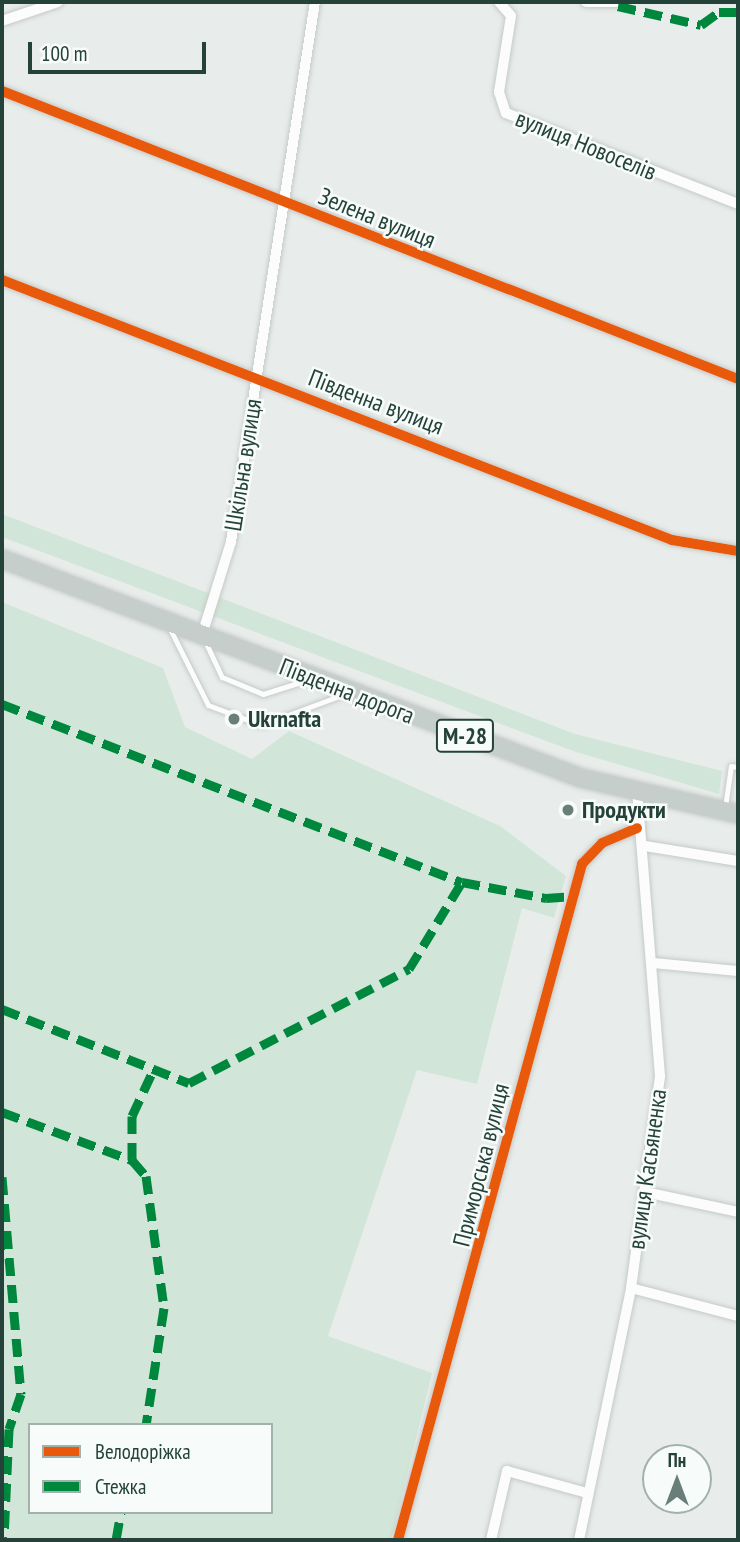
<!DOCTYPE html>
<html>
<head>
<meta charset="utf-8">
<style>
  body { margin:0 }
  #map { position:relative; width:740px; height:1542px; overflow:hidden; background:#e8edeb; font-family:"PT Sans Narrow",sans-serif }
  div>[style] { position:absolute }
  .green>* { inset:0; background:#d1e6d8 }
  .roads { filter:drop-shadow(0 0 2px #c5cac8) drop-shadow(0 0 2px #c5cac8) }
  .service>* { height:5px; margin:-2.5px; padding:0 2.5px; transform-origin:2.5px; border-radius:2.5px; background:#fcfcfc }
  .minor>* { height:10px; margin:-5px; padding:0 5px; transform-origin:5px; border-radius:5px; background:#fcfcfc }
  .trunk>* { height:18px; margin:-9px; padding:0 9px; transform-origin:9px; border-radius:9px; background:#c6cecc }
  .quiet>* { height:9px; margin-top:-4.5px; transform-origin:0; background:repeating-linear-gradient(90deg,#00873e 0 18px,transparent 0 27px) }
  .cycleway>* { height:10px; margin:-5px; padding:0 5px; transform-origin:5px; border-radius:5px; background:#e8590c }
  .dots>* { width:19px; height:19px; translate:-50% -50%; box-sizing:border-box; border:4px solid #f7fbf9; border-radius:50% }
  span { translate:-50% -50%; white-space:nowrap; text-align:center; line-height:1.15; -webkit-text-stroke:5px #f7fbf9; paint-order:stroke }
  .shield-label span { padding:2px 5px; background:#f7fbf9; border:2px solid; border-radius:5px; -webkit-text-stroke-width:0 }
  .shield-label { font-size:23px; color:#24423a; font-weight:700 }
  .street-label { font-size:24px; color:#24423a }
  .poi-label { font-size:24px; color:#24423a; font-weight:700 }
  .left { translate:0 -50%; text-align:left }
  .frame { position:absolute; inset:0; border:4px solid #24423a; pointer-events:none }
  .legend { position:absolute; left:28px; top:1423px; width:245px; height:91px; box-sizing:border-box; background:#f7fbf9; border:2px solid #a3b1ad; margin:0; padding:9px 12px; list-style:none; font-size:21px; color:#24423a }
  .legend li { display:flex; align-items:center; gap:14px; height:35px }
  .legend b { width:35px; border:2px solid #a3b1ad }
  .north { position:absolute; left:642px; top:1444px; width:70px; height:70px; box-sizing:border-box; background:#f7fbf9; border:2px solid #a3b1ad; border-radius:50%; rotate:0deg; font-size:19px; font-weight:700; line-height:28px; text-align:center; color:#24423a }
  .north::after { content:''; display:block; margin:auto; width:24px; height:32px; background:#697e78; clip-path:polygon(50% 0,100% 100%,50% 72%,0 100%) }
  .scale { position:absolute; left:28px; top:42px; width:178px; height:32px; box-sizing:border-box; border:4px solid #24423a; border-top:0; padding-left:9px; font-size:21px; line-height:24px; white-space:nowrap; color:#24423a; -webkit-text-stroke:5px #f7fbf9; paint-order:stroke }
</style>
</head>
<body>
<div id="map">
  <div class="green">
    <div style="clip-path:polygon(2px 514px,575px 734px,722px 771px,719px 794px,573px 751px,2px 537px)"></div>
    <div style="clip-path:polygon(evenodd,2px 602px,163px 668px,185px 727px,252px 759px,289px 731px,500px 826px,566px 876px,554px 918px,522px 908px,477px 1084px,417px 1070px,328px 1336px,432px 1373px,391px 1540px,2px 1540px,2px 602px,30px 1425px,271px 1425px,271px 1512px,30px 1512px,30px 1425px)"></div>
  </div>
  <div class="roads">
    <div class="service">
      <div style="left:170px;top:629px;width:85px;rotate:63.4deg"></div>
      <div style="left:208px;top:705px;width:57px;rotate:20.7deg"></div>
      <div style="left:261px;top:725px;width:90px;rotate:-20.3deg"></div>
      <div style="left:205px;top:641px;width:40px;rotate:65deg"></div>
      <div style="left:222px;top:677px;width:44px;rotate:22.5deg"></div>
      <div style="left:263px;top:694px;width:46px;rotate:-17.7deg"></div>
      <div style="left:725px;top:807px;width:41px;rotate:-81.7deg"></div>
      <div style="left:731px;top:766px;width:7px;rotate:8deg"></div>
    </div>
    <div class="minor">
      <div style="left:499px;top:2px;width:18px;rotate:49deg"></div>
      <div style="left:511px;top:16px;width:77px;rotate:99deg"></div>
      <div style="left:499px;top:92px;width:22px;rotate:72deg"></div>
      <div style="left:506px;top:113px;width:249px;rotate:21.4deg"></div>
      <div style="left:586px;top:2px;width:32px"></div>
      <div style="left:2px;top:21px;width:59px;rotate:-18.7deg"></div>
      <div style="left:2px;top:91px;width:790px;rotate:21.37deg"></div>
      <div style="left:2px;top:280px;width:719px;rotate:21.21deg"></div>
      <div style="left:672px;top:540px;width:67px;rotate:9.5deg"></div>
      <div style="left:202px;top:635px;width:97px;rotate:-72.7deg"></div>
      <div style="left:231px;top:542px;width:546px;rotate:-81.16deg"></div>
      <div style="left:645px;top:846px;width:94px;rotate:9.2deg"></div>
      <div style="left:653px;top:963px;width:85px;rotate:5.4deg"></div>
      <div style="left:645px;top:1192px;width:95px;rotate:12.1deg"></div>
      <div style="left:631px;top:1288px;width:111px;rotate:14.7deg"></div>
      <div style="left:398px;top:1540px;width:701px;rotate:-74.77deg"></div>
      <div style="left:582px;top:864px;width:29px;rotate:-46deg"></div>
      <div style="left:602px;top:843px;width:38px;rotate:-23deg"></div>
      <div style="left:491px;top:1540px;width:71px;rotate:-76.9deg"></div>
      <div style="left:507px;top:1471px;width:83px;rotate:15.4deg"></div>
      <div style="left:579px;top:1540px;width:257px;rotate:-78.3deg"></div>
      <div style="left:631px;top:1288px;width:214px;rotate:-82.2deg"></div>
      <div style="left:660px;top:1076px;width:284px;rotate:-94.6deg"></div>
    </div>
    <div class="trunk">
      <div style="left:2px;top:559px;width:619px;rotate:20.72deg"></div>
      <div style="left:581px;top:778px;width:161px;rotate:12.9deg"></div>
    </div>
  </div>
  <div class="quiet">
    <div style="left:618px;top:6px;width:85px;rotate:12.9deg"></div>
    <div style="left:701px;top:25px;width:22px;rotate:-36deg"></div>
    <div style="left:719px;top:12px;width:19px"></div>
    <div style="left:2px;top:704px;width:493px;rotate:21.2deg"></div>
    <div style="left:462px;top:882px;width:86px;rotate:10.8deg"></div>
    <div style="left:546px;top:898px;width:28px;rotate:-4deg"></div>
    <div style="left:2px;top:1009px;width:201px;rotate:21.6deg"></div>
    <div style="left:189px;top:1083px;width:248px;rotate:-27.4deg"></div>
    <div style="left:409px;top:969px;width:102px;rotate:-58.7deg"></div>
    <div style="left:2px;top:1112px;width:139px;rotate:20.3deg"></div>
    <div style="left:132px;top:1160px;width:44px;rotate:-90deg"></div>
    <div style="left:132px;top:1116px;width:47px;rotate:-65.1deg"></div>
    <div style="left:132px;top:1160px;width:21px;rotate:49deg"></div>
    <div style="left:146px;top:1176px;width:133px;rotate:82.2deg"></div>
    <div style="left:164px;top:1308px;width:118px;rotate:98.7deg"></div>
    <div style="left:2px;top:1177px;width:218px;rotate:85deg"></div>
    <div style="left:21px;top:1394px;width:37px;rotate:109deg"></div>
    <div style="left:9px;top:1429px;width:111px;rotate:92.6deg"></div>
    <div style="left:116px;top:1540px;width:28px;rotate:-80deg"></div>
  </div>
  <div class="cycleway">
    <div style="left:2px;top:91px;width:790px;rotate:21.37deg"></div>
    <div style="left:2px;top:280px;width:719px;rotate:21.21deg"></div>
    <div style="left:672px;top:540px;width:67px;rotate:9.5deg"></div>
    <div style="left:398px;top:1540px;width:701px;rotate:-74.77deg"></div>
    <div style="left:582px;top:864px;width:29px;rotate:-46deg"></div>
    <div style="left:602px;top:843px;width:38px;rotate:-23deg"></div>
  </div>
  <div class="dots">
    <div style="left:234px;top:719px;background:#697e78"></div>
    <div style="left:568px;top:810px;background:#697e78"></div>
  </div>
  <div class="shield-label">
    <span style="left:465px;top:736px">М-28</span>
  </div>
  <div class="street-label">
    <span style="left:586px;top:145px;rotate:22deg">вулиця Новоселів</span>
    <span style="left:377px;top:218px;rotate:22deg">Зелена вулиця</span>
    <span style="left:376px;top:402px;rotate:21deg">Південна вулиця</span>
    <span style="left:243px;top:465px;rotate:-81deg">Шкільна вулиця</span>
    <span style="left:347px;top:691px;rotate:21deg">Південна дорога</span>
    <span style="left:481px;top:1165px;rotate:-76deg">Приморська вулиця</span>
    <span style="left:647px;top:1169px;rotate:-82deg">вулиця Касьяненка</span>
  </div>
  <div class="poi-label">
    <span class="left" style="left:248px;top:719px">Ukrnafta</span>
    <span class="left" style="left:582px;top:810px">Продукти</span>
  </div>
  <div class="frame"></div>
  <ul class="legend">
  <li><b style="height:9px;background:#e8590c"></b>Велодоріжка</li>
  <li><b style="height:9px;background:#00873e"></b>Стежка</li>
  </ul>
  <div class="north">Пн</div>
  <div class="scale">100 m</div>
</div>
</body>
</html>
